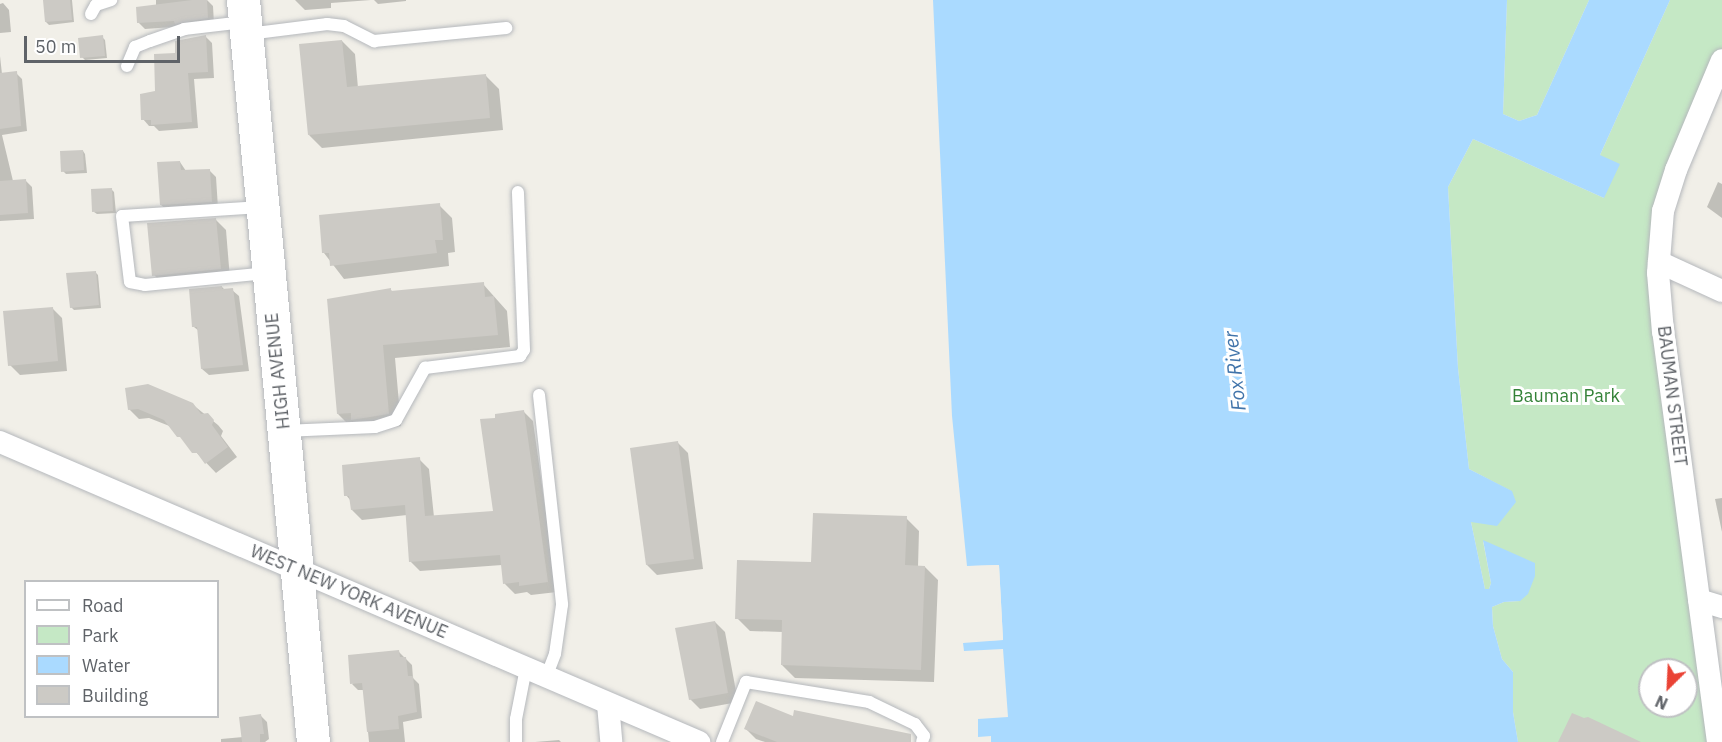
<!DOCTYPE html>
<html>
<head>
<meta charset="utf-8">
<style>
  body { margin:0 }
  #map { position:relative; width:1722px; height:742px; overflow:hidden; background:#f1efe8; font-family:"IBM Plex Sans",sans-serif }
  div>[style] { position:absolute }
  .green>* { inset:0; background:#c5e8c5 }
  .water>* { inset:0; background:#aadaff }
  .pier>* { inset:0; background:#f1efe8 }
  .shadow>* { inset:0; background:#0003 }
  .building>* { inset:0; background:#cccac5 }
  .roads { filter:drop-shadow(0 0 2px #b5b8bc) drop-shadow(0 0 2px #b5b8bc) }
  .lane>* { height:12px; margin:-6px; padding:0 6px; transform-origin:6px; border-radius:6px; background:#fff }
  .street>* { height:22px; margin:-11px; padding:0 11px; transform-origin:11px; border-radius:11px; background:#fff }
  .secondary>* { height:33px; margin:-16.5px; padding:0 16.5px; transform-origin:16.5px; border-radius:16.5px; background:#fff }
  span { translate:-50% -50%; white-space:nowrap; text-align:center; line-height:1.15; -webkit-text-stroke:6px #fff; paint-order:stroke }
  .street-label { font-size:18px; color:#5f6368 }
  .park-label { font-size:18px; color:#348238 }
  .water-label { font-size:20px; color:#4174aa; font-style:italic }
  .legend { position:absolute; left:24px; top:580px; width:195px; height:138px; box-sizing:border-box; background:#fff; border:2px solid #bfc1c3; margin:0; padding:8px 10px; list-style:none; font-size:18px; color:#5f6368 }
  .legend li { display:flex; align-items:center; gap:12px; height:30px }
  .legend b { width:30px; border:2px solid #bfc1c3 }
  .north { position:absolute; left:1638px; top:658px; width:60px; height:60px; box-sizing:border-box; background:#fff; border:2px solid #bfc1c3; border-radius:50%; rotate:204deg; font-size:16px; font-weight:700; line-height:24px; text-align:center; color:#5f6368 }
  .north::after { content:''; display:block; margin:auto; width:21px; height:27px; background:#ea4335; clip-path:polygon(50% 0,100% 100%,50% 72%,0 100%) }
  .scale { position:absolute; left:24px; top:36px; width:156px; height:27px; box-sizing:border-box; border:3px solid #5f6368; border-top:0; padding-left:8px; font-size:18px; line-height:21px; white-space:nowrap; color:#5f6368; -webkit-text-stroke:4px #fff; paint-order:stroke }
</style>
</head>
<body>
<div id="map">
  <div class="green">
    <div style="clip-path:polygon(1507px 0,1589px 0,1537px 115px,1519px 121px,1503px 114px)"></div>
    <div style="clip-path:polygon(evenodd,1670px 0,1722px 0,1722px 60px,1660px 230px,1718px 742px,1518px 742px,1513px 712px,1513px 672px,1502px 659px,1493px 626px,1492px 607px,1504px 602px,1520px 601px,1483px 541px,1491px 583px,1489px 589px,1485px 589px,1471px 522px,1511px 491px,1469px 469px,1458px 368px,1448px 187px,1473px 139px,1604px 198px,1600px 155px,1670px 0,1650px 670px,1686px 670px,1686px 706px,1650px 706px,1650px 670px)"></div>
  </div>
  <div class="water">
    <div style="clip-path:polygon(933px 0,1507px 0,1503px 114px,1519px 121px,1537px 115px,1589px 0,1670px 0,1600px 155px,1620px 164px,1604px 198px,1473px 139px,1448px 187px,1458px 368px,1469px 469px,1512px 491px,1516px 502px,1497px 526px,1471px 522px,1485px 589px,1489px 589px,1491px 583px,1483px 540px,1535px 563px,1535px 576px,1528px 594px,1520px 601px,1504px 602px,1492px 607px,1493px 626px,1502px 659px,1513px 672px,1513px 712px,1518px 742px,991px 742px,991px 736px,978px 737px,978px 719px,1008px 717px,1003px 649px,964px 651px,963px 643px,1003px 640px,999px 565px,967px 566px,952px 416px)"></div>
  </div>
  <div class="pier">
    <div style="clip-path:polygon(999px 565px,1003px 640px,974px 641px,974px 638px,1000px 637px,996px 568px,971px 569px,970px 566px)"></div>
  </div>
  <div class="shadow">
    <div style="clip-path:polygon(44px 0,72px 0,74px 22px,49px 25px,46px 22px)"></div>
    <div style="clip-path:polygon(156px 0,207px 0,213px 6px,214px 24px,145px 29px,138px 22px,156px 6px)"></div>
    <div style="clip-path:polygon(295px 0,371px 0,331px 3px,331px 8px,305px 10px)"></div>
    <div style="clip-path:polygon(374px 0,406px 0,406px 1px,378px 4px)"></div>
    <div style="clip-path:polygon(3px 3px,9px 10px,11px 32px,0 33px,0 4px)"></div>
    <div style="clip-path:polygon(205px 36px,212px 43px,214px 78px,194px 79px,198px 128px,159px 131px,154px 126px,149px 126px,143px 119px,177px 54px)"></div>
    <div style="clip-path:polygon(102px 37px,105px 40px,107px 58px,85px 60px,82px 57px)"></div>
    <div style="clip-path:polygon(342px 41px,355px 54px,358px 88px,486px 76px,499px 89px,503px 130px,322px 148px,309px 135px)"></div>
    <div style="clip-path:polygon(0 56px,2px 74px,16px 73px,22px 79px,27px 131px,2px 135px,13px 181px,25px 180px,32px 187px,34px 219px,0 221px)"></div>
    <div style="clip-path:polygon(83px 151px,85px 154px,87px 173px,66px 174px,63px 171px)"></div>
    <div style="clip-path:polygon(180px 162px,186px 171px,209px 170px,216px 177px,218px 208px,168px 211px,161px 205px)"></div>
    <div style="clip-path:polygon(1718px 182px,1722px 184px,1722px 218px,1707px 207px)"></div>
    <div style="clip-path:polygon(111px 189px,114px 192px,116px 213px,97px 214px,94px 212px)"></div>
    <div style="clip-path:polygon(439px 205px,452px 218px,455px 252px,448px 253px,449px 266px,344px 279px,324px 253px)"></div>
    <div style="clip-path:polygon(216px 220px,226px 230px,230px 279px,164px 285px,154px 275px)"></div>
    <div style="clip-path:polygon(95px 272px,98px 275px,101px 308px,74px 310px,71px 307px)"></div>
    <div style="clip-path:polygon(483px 284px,507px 311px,510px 347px,395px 358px,401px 426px,366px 432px,351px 427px,338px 414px,390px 289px,393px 292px)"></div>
    <div style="clip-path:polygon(222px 287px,225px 290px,232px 290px,239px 296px,249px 371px,209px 375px,202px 369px,199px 331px,194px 327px)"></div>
    <div style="clip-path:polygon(52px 308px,62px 318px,67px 371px,20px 375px,10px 365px)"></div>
    <div style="clip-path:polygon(192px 404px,218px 425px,223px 431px,221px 436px,237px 457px,216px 473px,172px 427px,149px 418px,139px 419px,129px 409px)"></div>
    <div style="clip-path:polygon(523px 411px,533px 421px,557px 592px,531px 595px,527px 592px,515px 594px,505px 584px,502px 565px,420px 571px,410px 561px,407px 515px,362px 520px,352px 510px,351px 501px,346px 495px,419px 459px,429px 469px,434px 517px,495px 513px,497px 419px)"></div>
    <div style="clip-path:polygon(678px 443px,688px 453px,703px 569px,657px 575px,647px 565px)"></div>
    <div style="clip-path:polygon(1722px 498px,1722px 532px,1715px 499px)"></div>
    <div style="clip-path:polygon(906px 518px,919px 531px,918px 567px,925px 567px,938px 580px,934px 682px,795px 678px,782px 665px,783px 632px,750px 631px,737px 618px,813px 564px)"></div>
    <div style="clip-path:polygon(715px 622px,725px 632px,738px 702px,700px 709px,690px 699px)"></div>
    <div style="clip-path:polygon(399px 652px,412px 665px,413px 678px,419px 684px,422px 718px,403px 722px,405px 742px,369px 742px,364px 690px,358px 690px,352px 684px)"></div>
    <div style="clip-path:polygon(261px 716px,267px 722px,269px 739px,265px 742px,221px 742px,221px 739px,243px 737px)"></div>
    <div style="clip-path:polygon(794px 718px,905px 742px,765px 742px,756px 739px,746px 729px)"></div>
    <div style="clip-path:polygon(559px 740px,561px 742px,535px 742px)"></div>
  </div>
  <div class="building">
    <div style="clip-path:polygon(43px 0,70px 0,72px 20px,45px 22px)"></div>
    <div style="clip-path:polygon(192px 0,207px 0,208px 18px,175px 24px,174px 21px,137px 23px,136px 7px)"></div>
    <div style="clip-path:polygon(103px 35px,105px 56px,80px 58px,78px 38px)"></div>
    <div style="clip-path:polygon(206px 35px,208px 72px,188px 73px,192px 122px,151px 125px,151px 120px,141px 120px,140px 94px,155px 91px,154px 54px,175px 53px,175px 41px)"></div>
    <div style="clip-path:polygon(342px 40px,347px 87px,486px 74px,490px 118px,308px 135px,299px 44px)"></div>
    <div style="clip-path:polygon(17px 71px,21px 126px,0 129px,0 73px)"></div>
    <div style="clip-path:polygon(83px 150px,84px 170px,61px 172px,60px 151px)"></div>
    <div style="clip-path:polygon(180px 161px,181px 170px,210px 169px,212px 202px,160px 205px,157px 162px)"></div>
    <div style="clip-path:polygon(26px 179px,28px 213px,0 215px,0 181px)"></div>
    <div style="clip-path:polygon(112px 188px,113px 211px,92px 212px,91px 189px)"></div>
    <div style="clip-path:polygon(440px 203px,443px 240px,435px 240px,437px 253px,330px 266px,329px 253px,322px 253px,319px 215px)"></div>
    <div style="clip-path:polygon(216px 218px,221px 269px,152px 276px,147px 223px)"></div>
    <div style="clip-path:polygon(96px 271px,99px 305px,70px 308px,66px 273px)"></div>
    <div style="clip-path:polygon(484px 282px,485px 297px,494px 296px,498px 335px,383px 345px,389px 414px,351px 420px,351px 413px,337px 414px,327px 299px,391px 288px,391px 291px)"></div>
    <div style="clip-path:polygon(222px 286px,222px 289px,233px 288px,243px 365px,201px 369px,197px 327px,192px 327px,189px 289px)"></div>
    <div style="clip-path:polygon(53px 307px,58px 361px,8px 366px,3px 311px)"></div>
    <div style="clip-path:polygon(148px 384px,193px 403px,201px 414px,208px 413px,214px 420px,212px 425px,228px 447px,205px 464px,197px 453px,192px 453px,180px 437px,177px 437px,164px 420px,138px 409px,128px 410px,125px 388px)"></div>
    <div style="clip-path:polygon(524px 410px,548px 582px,519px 586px,519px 582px,503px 584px,500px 555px,409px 562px,405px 505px,351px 510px,349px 496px,344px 496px,342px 465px,420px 457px,425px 516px,493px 511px,480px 419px,495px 418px,495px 414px)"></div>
    <div style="clip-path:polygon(678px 441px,694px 559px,646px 565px,630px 448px)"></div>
    <div style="clip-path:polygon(813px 513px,907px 516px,905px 565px,925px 566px,921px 670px,781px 665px,782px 620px,735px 619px,737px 560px,811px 562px)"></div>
    <div style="clip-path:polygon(715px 621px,728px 693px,689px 700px,675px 628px)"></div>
    <div style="clip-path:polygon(399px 650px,400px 657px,406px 657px,408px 676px,413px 676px,417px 712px,398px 716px,399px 729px,367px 732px,362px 683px,350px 684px,348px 655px)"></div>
    <div style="clip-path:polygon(756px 701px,793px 716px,794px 710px,911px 734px,911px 742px,777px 742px,744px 729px)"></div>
    <div style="clip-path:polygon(1572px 713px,1584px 718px,1588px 717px,1641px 742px,1558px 742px)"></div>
    <div style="clip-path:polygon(261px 714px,264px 734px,260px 734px,260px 742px,242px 742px,239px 717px)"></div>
  </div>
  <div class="roads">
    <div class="lane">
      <div style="left:91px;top:14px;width:10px;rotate:-61deg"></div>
      <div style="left:96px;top:5px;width:16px;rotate:-18deg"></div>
      <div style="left:248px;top:34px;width:80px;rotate:-7.2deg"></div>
      <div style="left:327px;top:24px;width:17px;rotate:7deg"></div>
      <div style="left:344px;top:26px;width:34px;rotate:27deg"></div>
      <div style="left:374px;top:41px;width:133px;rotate:-5.6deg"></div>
      <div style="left:127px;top:66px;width:21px;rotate:-67deg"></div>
      <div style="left:135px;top:47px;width:16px;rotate:-22deg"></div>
      <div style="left:150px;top:41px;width:36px;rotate:-19deg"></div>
      <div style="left:184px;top:29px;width:60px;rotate:-6.7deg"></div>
      <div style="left:261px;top:207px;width:139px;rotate:176.3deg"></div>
      <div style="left:122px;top:216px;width:66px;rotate:83.1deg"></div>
      <div style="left:130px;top:282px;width:15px;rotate:11deg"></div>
      <div style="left:145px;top:285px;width:124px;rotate:-5.6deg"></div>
      <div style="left:539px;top:395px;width:211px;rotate:83.7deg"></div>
      <div style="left:562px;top:605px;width:49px;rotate:98.1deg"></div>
      <div style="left:555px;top:654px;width:25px;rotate:111deg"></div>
      <div style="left:284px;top:431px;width:91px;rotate:-2.5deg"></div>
      <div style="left:375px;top:427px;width:22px;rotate:-18deg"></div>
      <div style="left:396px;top:420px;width:60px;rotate:-60.9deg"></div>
      <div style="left:425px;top:368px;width:96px;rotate:-7.2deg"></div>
      <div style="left:520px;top:356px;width:7px;rotate:-56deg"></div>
      <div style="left:524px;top:350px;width:158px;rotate:-92.2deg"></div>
      <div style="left:516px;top:742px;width:23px;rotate:-90deg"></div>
      <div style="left:516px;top:719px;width:52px;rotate:-78.9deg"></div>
      <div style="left:722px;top:742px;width:65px;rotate:-68.2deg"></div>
      <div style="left:746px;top:682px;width:125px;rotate:9.2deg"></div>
      <div style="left:869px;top:702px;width:51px;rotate:25.6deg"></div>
      <div style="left:915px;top:724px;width:15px;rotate:53deg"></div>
      <div style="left:924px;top:736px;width:6px;rotate:108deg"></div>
    </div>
    <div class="street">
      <div style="left:1659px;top:262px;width:69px;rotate:24.7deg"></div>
      <div style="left:0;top:442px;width:761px;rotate:23.23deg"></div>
      <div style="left:1699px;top:600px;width:24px;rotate:17deg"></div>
      <div style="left:608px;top:704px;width:38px;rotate:85deg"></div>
      <div style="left:1718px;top:742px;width:414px;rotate:-97.6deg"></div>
      <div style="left:1663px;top:332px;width:59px;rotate:-94.8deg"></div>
      <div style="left:1658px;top:273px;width:62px;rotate:-85.4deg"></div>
      <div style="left:1663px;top:211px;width:43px;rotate:-72.4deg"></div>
      <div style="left:1676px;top:170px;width:119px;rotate:-67.3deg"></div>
    </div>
    <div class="secondary">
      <div style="left:243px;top:0;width:745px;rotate:84.61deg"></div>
    </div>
  </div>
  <div class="street-label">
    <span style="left:278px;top:371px;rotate:-96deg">HIGH AVENUE</span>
    <span style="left:1672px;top:396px;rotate:83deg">BAUMAN STREET</span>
    <span style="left:349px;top:592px;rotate:23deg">WEST NEW YORK AVENUE</span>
  </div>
  <div class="park-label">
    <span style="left:1566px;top:396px">Bauman Park</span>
  </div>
  <div class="water-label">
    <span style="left:1234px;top:371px;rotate:-96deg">Fox River</span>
  </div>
  <ul class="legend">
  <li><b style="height:8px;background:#fff"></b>Road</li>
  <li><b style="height:16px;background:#c5e8c5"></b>Park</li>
  <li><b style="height:16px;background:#aadaff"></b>Water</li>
  <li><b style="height:16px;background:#cccac5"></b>Building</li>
  </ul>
  <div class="north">N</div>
  <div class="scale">50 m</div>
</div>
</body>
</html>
